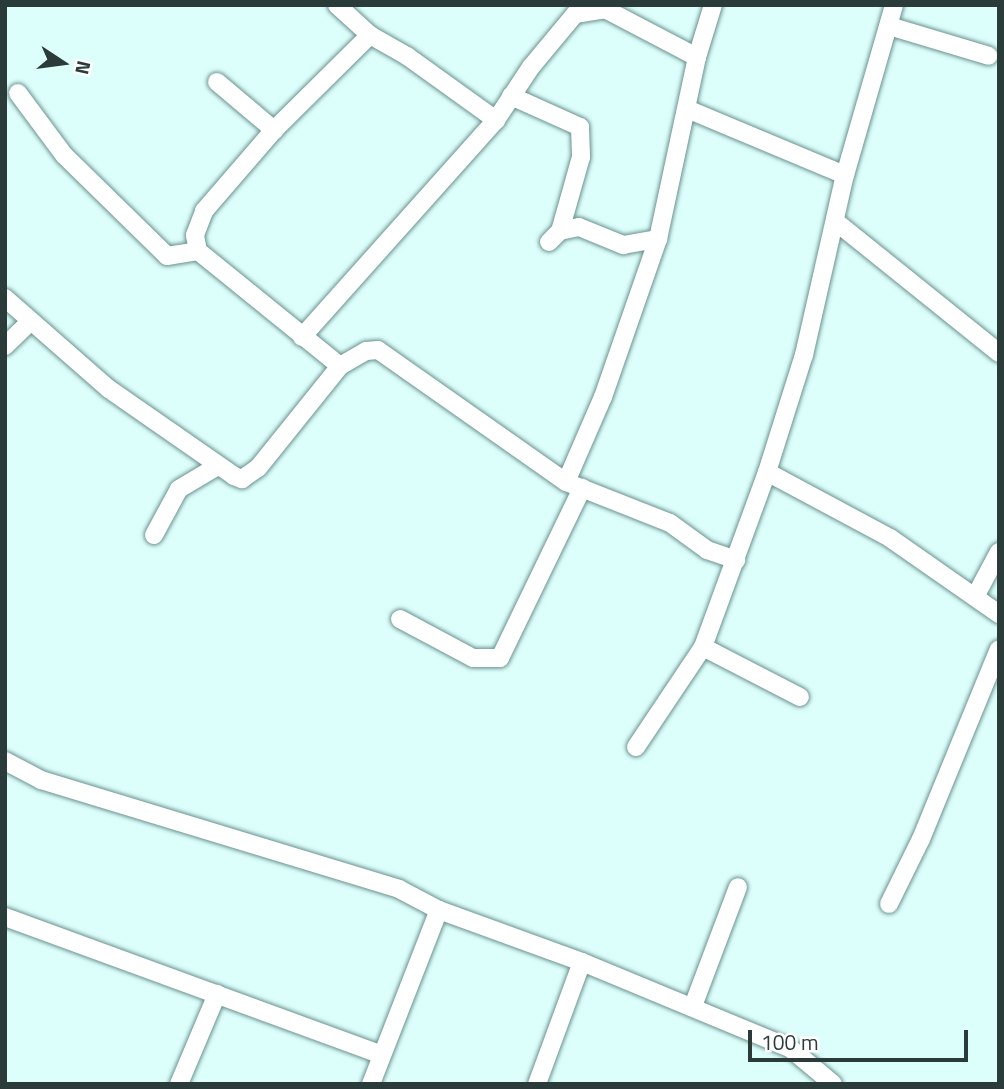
<!DOCTYPE html>
<html>
<head>
<meta charset="utf-8">
<style>
  body { margin:0 }
  #map { position:relative; width:1004px; height:1089px; overflow:hidden; background:#ddfffc; font-family:"Titillium Web",sans-serif }
  div>[style] { position:absolute }
  .roads { filter:drop-shadow(0 0 2px #6a928f) drop-shadow(0 0 2px #6a928f) }
  .minor>* { height:18px; margin:-9px; padding:0 9px; transform-origin:9px; border-radius:9px; background:#fff }
  span { translate:-50% -50%; white-space:nowrap; text-align:center; line-height:1.15; -webkit-text-stroke:5px #fff; paint-order:stroke }
  .frame { position:absolute; inset:0; border:7px solid #2a3b3a; pointer-events:none }
  .north { position:absolute; left:28px; top:28px; width:70px; height:70px; -webkit-text-stroke:5px #fff; paint-order:stroke; rotate:103deg; font-size:19px; font-weight:700; line-height:28px; text-align:center; color:#2a3b3a }
  .north::after { content:''; display:block; margin:auto; width:24px; height:32px; background:#2a3b3a; clip-path:polygon(50% 0,100% 100%,50% 72%,0 100%) }
  .scale { position:absolute; left:748px; top:1030px; width:220px; height:32px; box-sizing:border-box; border:4px solid #2a3b3a; border-top:0; padding-left:9px; font-size:21px; line-height:24px; white-space:nowrap; color:#2a3b3a; -webkit-text-stroke:5px #fff; paint-order:stroke }
</style>
</head>
<body>
<div id="map">
  <div class="roads">
    <div class="minor">
      <div style="left:337px;top:5px;width:45px;rotate:42.3deg"></div>
      <div style="left:370px;top:35px;width:43px;rotate:29.6deg"></div>
      <div style="left:407px;top:56px;width:110px;rotate:35.7deg"></div>
      <div style="left:889px;top:26px;width:104px;rotate:16.7deg"></div>
      <div style="left:217px;top:82px;width:75px;rotate:40.1deg"></div>
      <div style="left:18px;top:93px;width:77px;rotate:53.4deg"></div>
      <div style="left:64px;top:155px;width:144px;rotate:44.4deg"></div>
      <div style="left:167px;top:256px;width:31px;rotate:-9deg"></div>
      <div style="left:511px;top:96px;width:76px;rotate:24.2deg"></div>
      <div style="left:580px;top:127px;width:30px;rotate:88deg"></div>
      <div style="left:581px;top:157px;width:77px;rotate:105.8deg"></div>
      <div style="left:687px;top:109px;width:171px;rotate:22.7deg"></div>
      <div style="left:836px;top:222px;width:209px;rotate:38.8deg"></div>
      <div style="left:549px;top:242px;width:16px;rotate:-45deg"></div>
      <div style="left:560px;top:231px;width:19px;rotate:-12deg"></div>
      <div style="left:579px;top:227px;width:48px;rotate:22.2deg"></div>
      <div style="left:623px;top:245px;width:36px;rotate:-10deg"></div>
      <div style="left:5px;top:298px;width:138px;rotate:41.2deg"></div>
      <div style="left:109px;top:389px;width:152px;rotate:34.8deg"></div>
      <div style="left:234px;top:476px;width:9px;rotate:21deg"></div>
      <div style="left:242px;top:479px;width:19px;rotate:-35deg"></div>
      <div style="left:258px;top:468px;width:131px;rotate:-51.2deg"></div>
      <div style="left:340px;top:366px;width:30px;rotate:-30deg"></div>
      <div style="left:366px;top:351px;width:12px;rotate:-5deg"></div>
      <div style="left:378px;top:350px;width:230px;rotate:35.1deg"></div>
      <div style="left:566px;top:482px;width:112px;rotate:21.5deg"></div>
      <div style="left:670px;top:523px;width:46px;rotate:36.1deg"></div>
      <div style="left:707px;top:550px;width:31px;rotate:19deg"></div>
      <div style="left:302px;top:337px;width:291px;rotate:-48.2deg"></div>
      <div style="left:496px;top:120px;width:64px;rotate:-56.6deg"></div>
      <div style="left:531px;top:67px;width:69px;rotate:-50.3deg"></div>
      <div style="left:575px;top:14px;width:30px;rotate:-9deg"></div>
      <div style="left:605px;top:9px;width:104px;rotate:27.6deg"></div>
      <div style="left:5px;top:346px;width:33px;rotate:-44deg"></div>
      <div style="left:340px;top:366px;width:183px;rotate:-141deg"></div>
      <div style="left:198px;top:251px;width:16px;rotate:-101deg"></div>
      <div style="left:195px;top:235px;width:26px;rotate:-69deg"></div>
      <div style="left:204px;top:211px;width:107px;rotate:-49.2deg"></div>
      <div style="left:274px;top:130px;width:135px;rotate:-44.7deg"></div>
      <div style="left:767px;top:472px;width:140px;rotate:28.2deg"></div>
      <div style="left:890px;top:538px;width:133px;rotate:34.9deg"></div>
      <div style="left:566px;top:482px;width:93px;rotate:-66.5deg"></div>
      <div style="left:603px;top:397px;width:167px;rotate:-70.8deg"></div>
      <div style="left:658px;top:239px;width:186px;rotate:-77.9deg"></div>
      <div style="left:697px;top:57px;width:54px;rotate:-72.9deg"></div>
      <div style="left:154px;top:535px;width:52px;rotate:-61.5deg"></div>
      <div style="left:179px;top:489px;width:43px;rotate:-30.7deg"></div>
      <div style="left:976px;top:595px;width:49px;rotate:-61.9deg"></div>
      <div style="left:400px;top:619px;width:83px;rotate:28.1deg"></div>
      <div style="left:473px;top:658px;width:27px"></div>
      <div style="left:500px;top:658px;width:189px;rotate:-64.2deg"></div>
      <div style="left:703px;top:647px;width:109px;rotate:27.3deg"></div>
      <div style="left:636px;top:747px;width:120px;rotate:-56.2deg"></div>
      <div style="left:703px;top:647px;width:186px;rotate:-69.9deg"></div>
      <div style="left:767px;top:472px;width:123px;rotate:-72.5deg"></div>
      <div style="left:804px;top:355px;width:185px;rotate:-77.2deg"></div>
      <div style="left:845px;top:175px;width:177px;rotate:-73.9deg"></div>
      <div style="left:5px;top:761px;width:41px;rotate:27.8deg"></div>
      <div style="left:41px;top:780px;width:374px;rotate:16.9deg"></div>
      <div style="left:399px;top:889px;width:45px;rotate:27.7deg"></div>
      <div style="left:439px;top:910px;width:152px;rotate:20deg"></div>
      <div style="left:582px;top:962px;width:225px;rotate:22.5deg"></div>
      <div style="left:790px;top:1048px;width:56px;rotate:39.9deg"></div>
      <div style="left:889px;top:904px;width:72px;rotate:-63.8deg"></div>
      <div style="left:921px;top:839px;width:205px;rotate:-67.7deg"></div>
      <div style="left:5px;top:917px;width:401px;rotate:20.1deg"></div>
      <div style="left:693px;top:1006px;width:127px;rotate:-69.3deg"></div>
      <div style="left:179px;top:1084px;width:98px;rotate:-67.1deg"></div>
      <div style="left:371px;top:1084px;width:187px;rotate:-68.7deg"></div>
      <div style="left:537px;top:1084px;width:130px;rotate:-69.8deg"></div>
    </div>
  </div>
  <div class="frame"></div>
  <div class="north">N</div>
  <div class="scale">100 m</div>
</div>
</body>
</html>
